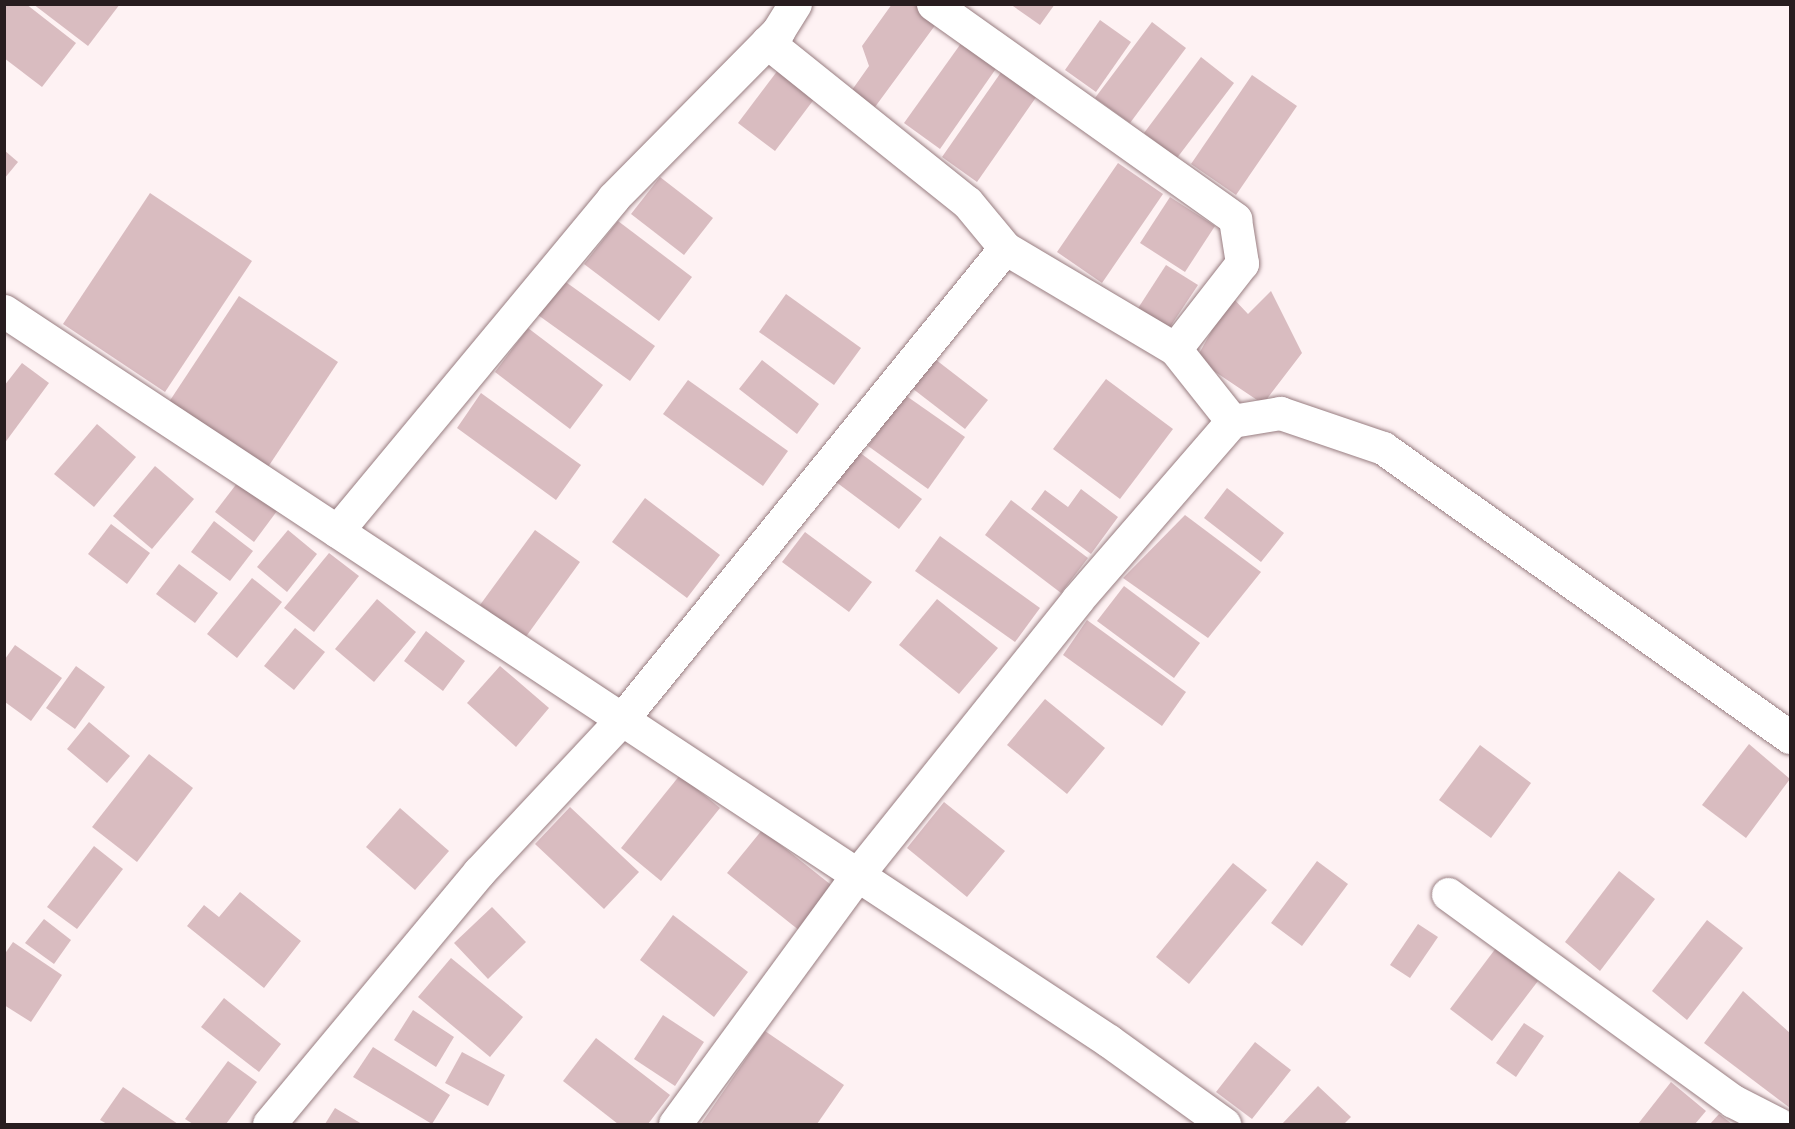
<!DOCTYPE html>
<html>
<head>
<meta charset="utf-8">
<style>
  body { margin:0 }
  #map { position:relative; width:1795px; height:1129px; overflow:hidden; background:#fef2f3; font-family:Commissioner,sans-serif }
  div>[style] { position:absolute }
  .building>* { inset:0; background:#d9bcc0 }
  .roads { filter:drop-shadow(0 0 2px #987d81) drop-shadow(0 0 2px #987d81) }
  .street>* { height:33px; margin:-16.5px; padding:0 16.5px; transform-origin:16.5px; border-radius:16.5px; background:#fff }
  span { translate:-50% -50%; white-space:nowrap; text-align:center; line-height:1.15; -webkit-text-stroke:4.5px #fff; paint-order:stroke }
  .frame { position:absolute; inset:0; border:6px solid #281d1f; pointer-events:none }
</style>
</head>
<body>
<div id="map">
  <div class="building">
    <div style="clip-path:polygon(4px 4px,26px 4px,76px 43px,42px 87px,4px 58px)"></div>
    <div style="clip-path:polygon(33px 4px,120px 4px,88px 46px)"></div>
    <div style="clip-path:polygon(892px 4px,919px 4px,939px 20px,875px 107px,852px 90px,869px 66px,862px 46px)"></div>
    <div style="clip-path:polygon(1010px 4px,1055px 4px,1040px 25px)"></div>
    <div style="clip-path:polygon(1100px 20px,1131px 42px,1096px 92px,1065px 70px)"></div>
    <div style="clip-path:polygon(1152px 22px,1186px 48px,1130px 123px,1095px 98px)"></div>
    <div style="clip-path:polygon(967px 35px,1002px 60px,940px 149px,904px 123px)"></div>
    <div style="clip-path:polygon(1201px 57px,1234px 83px,1177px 158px,1144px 133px)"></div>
    <div style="clip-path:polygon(1004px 68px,1039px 93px,977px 182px,942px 157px)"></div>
    <div style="clip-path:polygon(778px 70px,815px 98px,775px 151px,738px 123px)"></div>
    <div style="clip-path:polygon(1252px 75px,1297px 106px,1236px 195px,1191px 164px)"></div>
    <div style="clip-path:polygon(4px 150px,18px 162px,4px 179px)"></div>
    <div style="clip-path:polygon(1118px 163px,1163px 194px,1102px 283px,1057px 252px)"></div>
    <div style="clip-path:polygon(660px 177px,713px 218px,684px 255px,631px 214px)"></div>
    <div style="clip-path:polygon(150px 193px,252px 261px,165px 392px,63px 324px)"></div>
    <div style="clip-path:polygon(1170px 197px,1215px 226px,1185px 272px,1140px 243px)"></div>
    <div style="clip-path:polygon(618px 221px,692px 277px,659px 321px,584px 264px)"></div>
    <div style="clip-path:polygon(1166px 265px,1198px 285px,1164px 336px,1133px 316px)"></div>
    <div style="clip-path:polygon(556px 275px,655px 346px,630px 381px,531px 310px)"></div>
    <div style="clip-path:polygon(1271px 291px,1302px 353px,1263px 404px,1196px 359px,1231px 296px,1248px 314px)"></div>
    <div style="clip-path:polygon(786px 294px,861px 348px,834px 385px,759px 332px)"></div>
    <div style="clip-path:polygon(239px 296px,338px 362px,266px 470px,167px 405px)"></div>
    <div style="clip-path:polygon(528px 328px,603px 385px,570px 429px,495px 372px)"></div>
    <div style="clip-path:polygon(931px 356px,988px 400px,965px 429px,908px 385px)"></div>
    <div style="clip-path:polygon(762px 360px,819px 404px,797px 434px,739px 389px)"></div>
    <div style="clip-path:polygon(22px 363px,49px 383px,4px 444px,4px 386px)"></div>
    <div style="clip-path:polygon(1106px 379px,1173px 429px,1120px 499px,1053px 449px)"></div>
    <div style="clip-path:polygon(688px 380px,788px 451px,763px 486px,663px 414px)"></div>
    <div style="clip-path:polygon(481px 393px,581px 465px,556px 500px,457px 428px)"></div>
    <div style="clip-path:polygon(905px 395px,965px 437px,928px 489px,868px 446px)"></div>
    <div style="clip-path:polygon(97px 424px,136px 457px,94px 507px,54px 474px)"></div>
    <div style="clip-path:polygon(855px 449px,922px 499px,899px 529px,832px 479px)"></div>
    <div style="clip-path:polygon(155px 466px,194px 499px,152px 549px,113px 516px)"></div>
    <div style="clip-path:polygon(238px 482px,277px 511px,254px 542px,215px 512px)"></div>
    <div style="clip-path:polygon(1227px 488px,1284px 533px,1261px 562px,1204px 518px)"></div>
    <div style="clip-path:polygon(1081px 489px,1118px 517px,1091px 554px,1031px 509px,1045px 490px,1068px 507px)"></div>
    <div style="clip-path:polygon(645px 498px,720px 555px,687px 598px,612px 542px)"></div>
    <div style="clip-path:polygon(1011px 500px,1088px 558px,1061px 593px,985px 535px)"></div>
    <div style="clip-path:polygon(1185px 515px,1261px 572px,1208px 638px,1123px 578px)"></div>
    <div style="clip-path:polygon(214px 521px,253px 551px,230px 581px,191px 552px)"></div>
    <div style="clip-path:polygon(111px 524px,150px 553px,127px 584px,88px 554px)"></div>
    <div style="clip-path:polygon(288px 530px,317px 554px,287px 592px,257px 567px)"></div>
    <div style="clip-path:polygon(535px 530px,580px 562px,525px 638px,480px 605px)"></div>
    <div style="clip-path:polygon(805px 532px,872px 582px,849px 612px,782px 562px)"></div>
    <div style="clip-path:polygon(940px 536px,1040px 608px,1015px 642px,915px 571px)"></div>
    <div style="clip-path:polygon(329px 553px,359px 576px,314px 632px,284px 608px)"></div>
    <div style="clip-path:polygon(179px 564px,218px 593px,195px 623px,156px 594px)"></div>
    <div style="clip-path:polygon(252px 578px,282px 602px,237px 658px,207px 634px)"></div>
    <div style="clip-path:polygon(1124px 586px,1200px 643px,1174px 678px,1097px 621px)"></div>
    <div style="clip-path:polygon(377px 599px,416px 632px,374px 682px,335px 649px)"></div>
    <div style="clip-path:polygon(937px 599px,998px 648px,959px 694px,899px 645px)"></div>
    <div style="clip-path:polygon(1087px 620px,1186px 692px,1162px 726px,1063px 655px)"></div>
    <div style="clip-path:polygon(295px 628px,325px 652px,294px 690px,264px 666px)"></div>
    <div style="clip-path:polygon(426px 631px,465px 661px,443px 691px,404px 661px)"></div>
    <div style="clip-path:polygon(15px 645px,62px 678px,31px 721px,5px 702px,5px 659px)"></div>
    <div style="clip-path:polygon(76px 666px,105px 687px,75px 729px,46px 708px)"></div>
    <div style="clip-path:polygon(500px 666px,549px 708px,516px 747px,467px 703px)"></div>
    <div style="clip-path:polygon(1045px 699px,1105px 748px,1067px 794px,1007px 745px)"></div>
    <div style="clip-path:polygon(89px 722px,130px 756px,107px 783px,67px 749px)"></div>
    <div style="clip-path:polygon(1749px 744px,1790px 779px,1746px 838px,1702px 805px)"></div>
    <div style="clip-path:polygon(1480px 745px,1531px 783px,1491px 838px,1439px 800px)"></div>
    <div style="clip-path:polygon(149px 754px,193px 788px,137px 862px,92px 827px)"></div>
    <div style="clip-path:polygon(680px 775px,720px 808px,661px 881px,621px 848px)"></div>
    <div style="clip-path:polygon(944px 802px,1005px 851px,967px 897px,907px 848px)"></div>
    <div style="clip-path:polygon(570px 807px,639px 872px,604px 909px,535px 844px)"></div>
    <div style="clip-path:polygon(400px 808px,449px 851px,415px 890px,366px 847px)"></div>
    <div style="clip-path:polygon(762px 830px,835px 888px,800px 931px,727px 873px)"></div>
    <div style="clip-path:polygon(94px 846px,123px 869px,77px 929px,47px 907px)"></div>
    <div style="clip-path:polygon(1317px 861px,1348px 884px,1302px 946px,1271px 923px)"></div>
    <div style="clip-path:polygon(1233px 863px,1267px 890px,1189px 984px,1156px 957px)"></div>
    <div style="clip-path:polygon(1619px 871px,1655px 899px,1600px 971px,1565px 942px)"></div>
    <div style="clip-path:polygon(240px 892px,301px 941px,264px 988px,187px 926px,204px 905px,219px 917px)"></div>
    <div style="clip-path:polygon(492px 907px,526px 942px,488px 979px,454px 943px)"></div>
    <div style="clip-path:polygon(673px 915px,748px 972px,714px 1017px,640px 960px)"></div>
    <div style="clip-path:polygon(44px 919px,71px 940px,54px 964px,25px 943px)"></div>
    <div style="clip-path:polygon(1707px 920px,1743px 948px,1687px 1020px,1652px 991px)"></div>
    <div style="clip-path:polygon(1418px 924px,1438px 937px,1410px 978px,1390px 965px)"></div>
    <div style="clip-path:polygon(13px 942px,62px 975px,31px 1022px,4px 1005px,4px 955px)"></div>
    <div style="clip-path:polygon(1496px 948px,1538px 981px,1492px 1041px,1450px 1009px)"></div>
    <div style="clip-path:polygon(451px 958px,523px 1017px,490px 1057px,418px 997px)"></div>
    <div style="clip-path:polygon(1743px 991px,1790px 1033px,1790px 1108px,1704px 1043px)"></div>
    <div style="clip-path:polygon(224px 998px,281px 1044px,259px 1072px,201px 1027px)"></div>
    <div style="clip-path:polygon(413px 1010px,454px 1037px,436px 1067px,394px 1040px)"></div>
    <div style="clip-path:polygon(663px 1015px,704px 1042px,675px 1086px,634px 1059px)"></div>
    <div style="clip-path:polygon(1524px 1023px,1544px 1036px,1516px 1077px,1496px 1063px)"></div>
    <div style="clip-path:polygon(765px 1031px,844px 1085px,817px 1124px,701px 1124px)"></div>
    <div style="clip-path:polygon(596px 1038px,670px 1095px,648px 1124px,618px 1124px,563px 1081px)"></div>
    <div style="clip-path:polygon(1255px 1042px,1291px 1070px,1252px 1119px,1216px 1092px)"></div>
    <div style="clip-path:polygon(373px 1047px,450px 1095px,432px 1124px,353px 1077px)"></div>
    <div style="clip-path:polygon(462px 1052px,505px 1075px,488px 1106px,445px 1083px)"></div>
    <div style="clip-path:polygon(228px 1061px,257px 1082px,226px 1124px,193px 1124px,185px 1119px)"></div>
    <div style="clip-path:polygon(1671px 1082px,1706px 1111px,1695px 1124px,1638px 1124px)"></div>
    <div style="clip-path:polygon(1318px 1086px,1351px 1117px,1344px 1124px,1282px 1124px)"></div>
    <div style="clip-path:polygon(123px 1087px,178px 1124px,107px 1124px,100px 1120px)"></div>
    <div style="clip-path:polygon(335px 1108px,362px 1124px,325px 1124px)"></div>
    <div style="clip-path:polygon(1719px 1114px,1732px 1124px,1710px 1124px)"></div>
  </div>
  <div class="roads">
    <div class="street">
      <div style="left:933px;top:4px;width:371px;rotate:35.4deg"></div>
      <div style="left:1235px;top:219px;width:45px;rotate:81deg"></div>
      <div style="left:1242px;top:263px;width:109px;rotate:127.9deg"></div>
      <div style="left:767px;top:42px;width:256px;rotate:38.7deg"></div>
      <div style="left:967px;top:202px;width:60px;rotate:50.4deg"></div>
      <div style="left:4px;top:311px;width:1324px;rotate:33.45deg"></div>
      <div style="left:1109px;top:1041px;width:142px;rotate:35.8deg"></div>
      <div style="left:337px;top:531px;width:433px;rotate:-50.3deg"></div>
      <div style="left:613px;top:198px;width:235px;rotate:-45.3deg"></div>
      <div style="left:778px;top:31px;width:32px;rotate:-58deg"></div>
      <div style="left:1448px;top:894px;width:352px;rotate:36deg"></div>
      <div style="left:1733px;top:1101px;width:51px;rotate:27.1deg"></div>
      <div style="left:269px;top:1124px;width:328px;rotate:-50.2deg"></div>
      <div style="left:479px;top:872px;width:209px;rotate:-46.9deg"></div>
      <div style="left:622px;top:719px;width:607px;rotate:-50.88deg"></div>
      <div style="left:1005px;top:248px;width:198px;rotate:30.7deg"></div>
      <div style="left:1175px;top:349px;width:92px;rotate:51.6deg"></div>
      <div style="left:675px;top:1124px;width:308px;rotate:-53.8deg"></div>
      <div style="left:857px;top:875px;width:352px;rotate:-51.3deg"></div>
      <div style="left:1077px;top:600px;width:237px;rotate:-49.1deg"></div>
      <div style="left:1232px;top:421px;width:49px;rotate:-9.5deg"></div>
      <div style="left:1280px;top:413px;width:109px;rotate:18.8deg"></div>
      <div style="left:1383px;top:448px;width:499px;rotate:35.4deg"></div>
    </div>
  </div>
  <div class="frame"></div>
</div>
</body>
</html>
